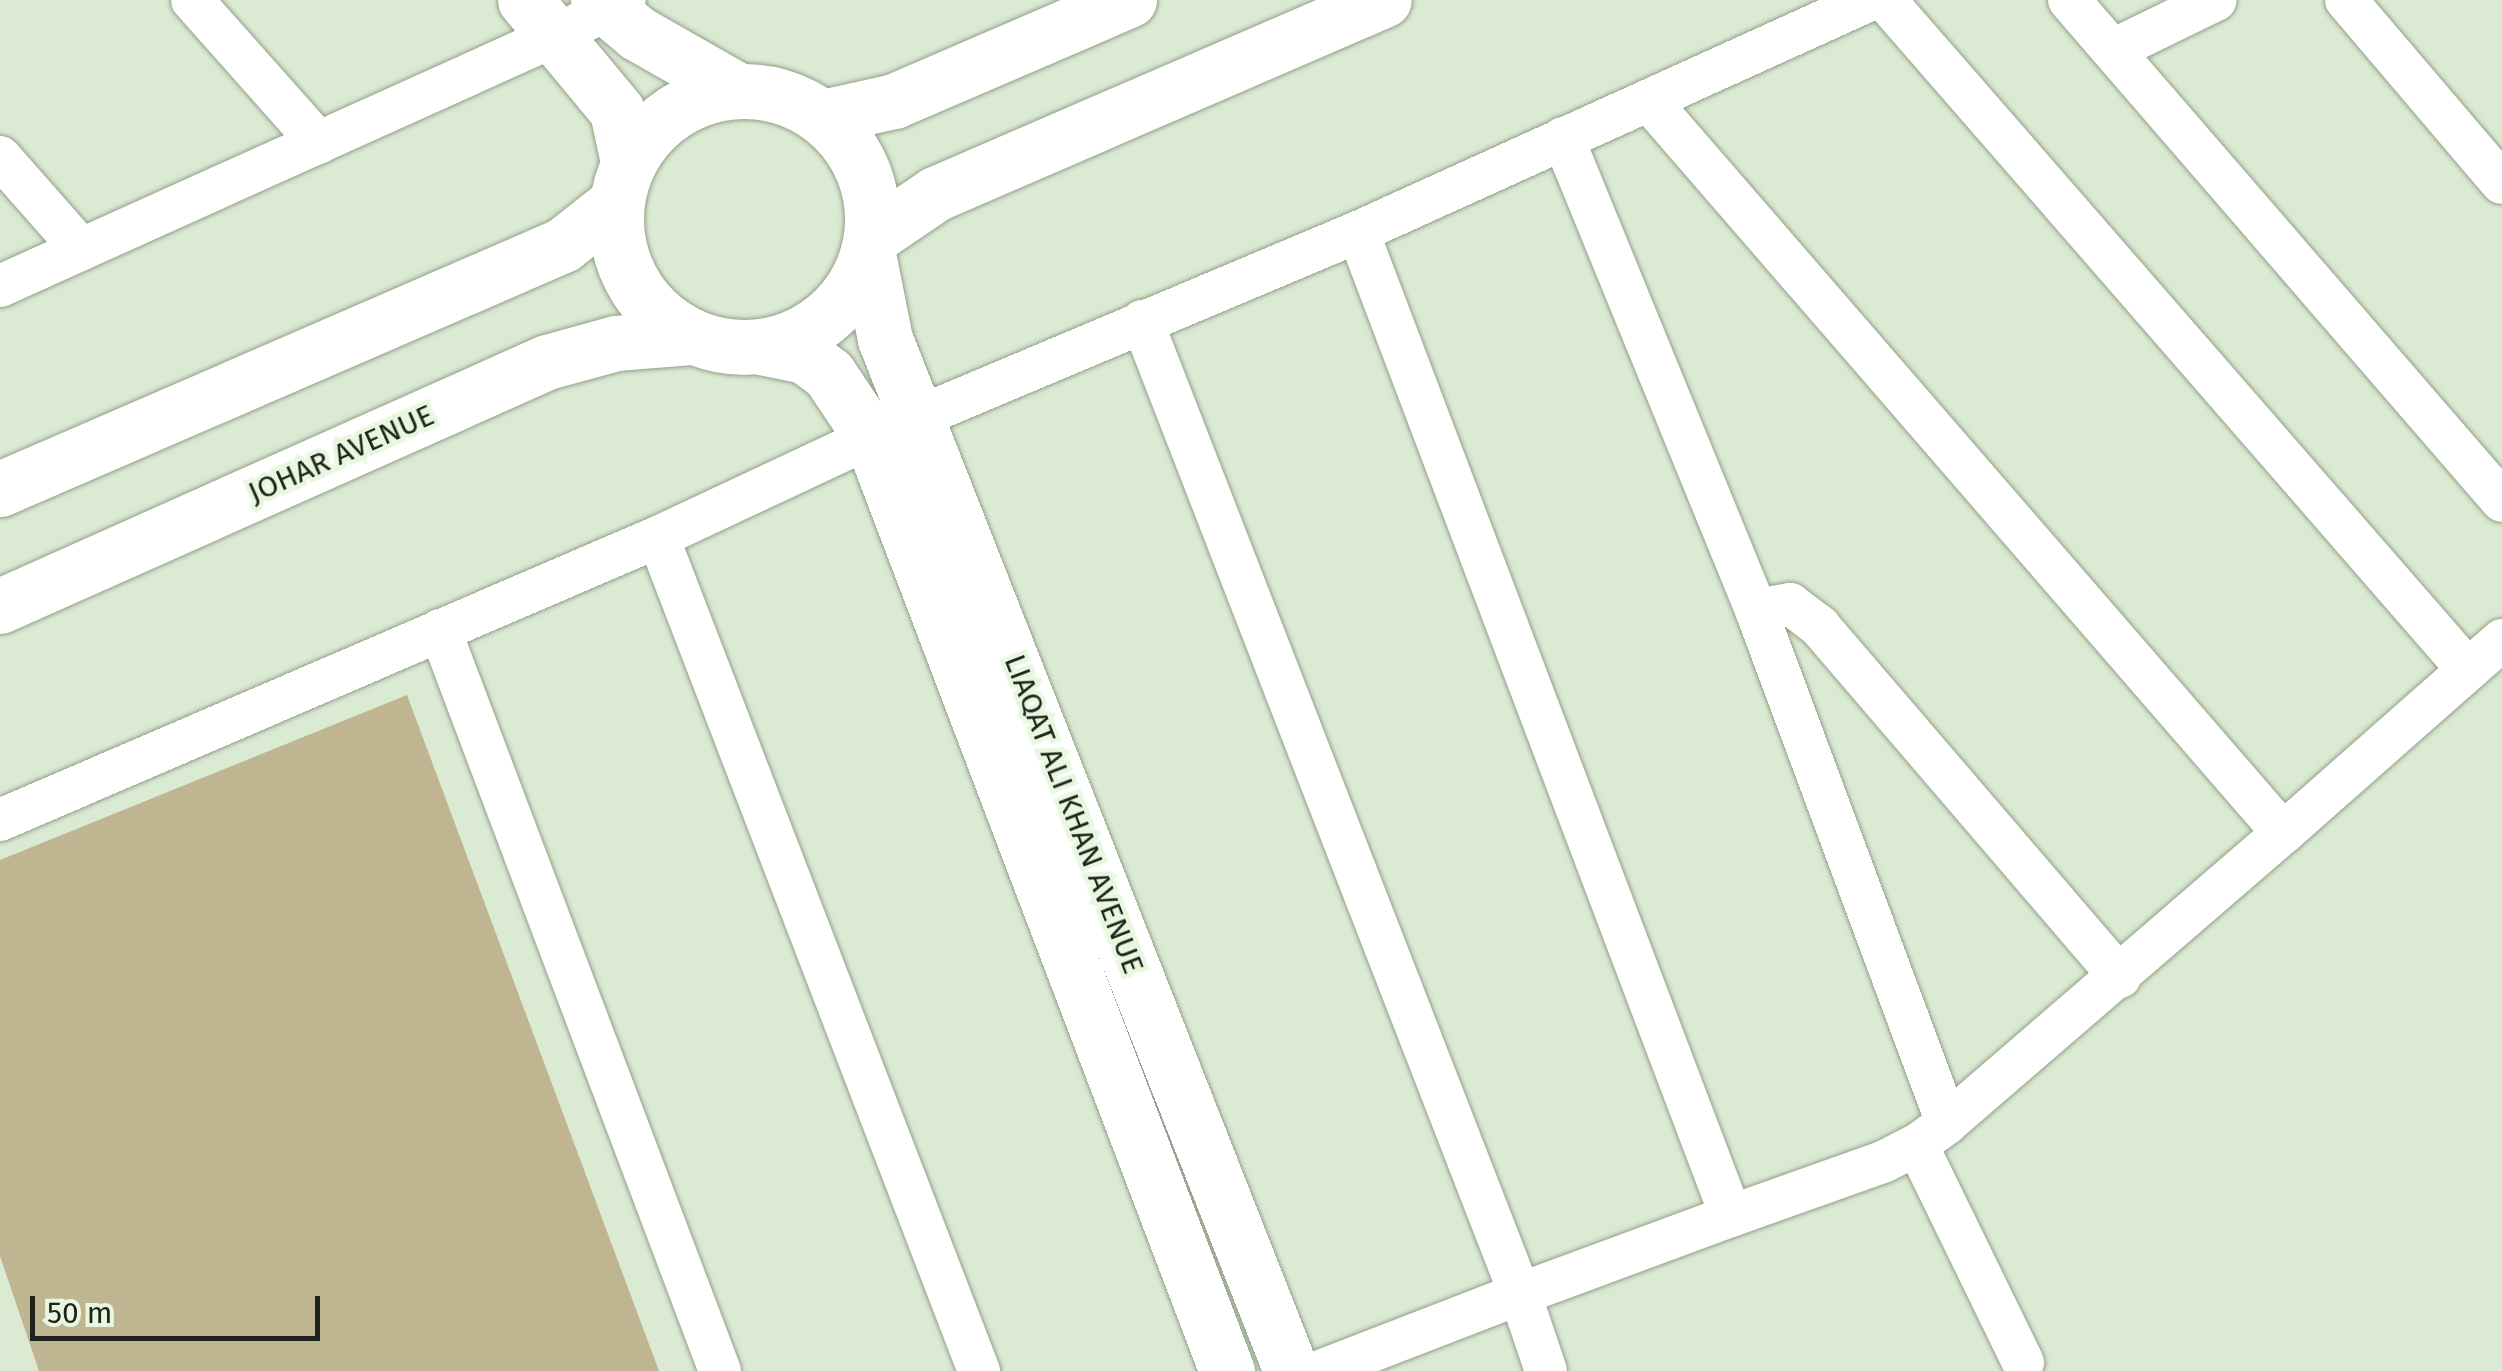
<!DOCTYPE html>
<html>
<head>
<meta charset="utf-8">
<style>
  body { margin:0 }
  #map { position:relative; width:2502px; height:1371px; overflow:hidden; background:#dbead2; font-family:"Fira Sans",sans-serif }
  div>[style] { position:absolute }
  .green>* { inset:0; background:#bfb591 }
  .roads { filter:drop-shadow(0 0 2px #92a089) drop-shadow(0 0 2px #92a089) }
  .street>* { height:42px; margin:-21px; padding:0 21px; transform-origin:21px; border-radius:21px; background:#fff }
  .secondary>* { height:55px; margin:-27.5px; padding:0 27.5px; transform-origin:27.5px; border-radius:27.5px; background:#fff }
  .secondary>.ring { margin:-27.5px; padding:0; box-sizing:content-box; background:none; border:55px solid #fff; border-radius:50% }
  span { translate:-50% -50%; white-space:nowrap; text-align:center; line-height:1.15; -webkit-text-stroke:9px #e8f7df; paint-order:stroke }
  .street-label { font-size:30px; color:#1e231b }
  .scale { position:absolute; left:30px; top:1296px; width:290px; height:45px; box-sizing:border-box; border:5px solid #1e231b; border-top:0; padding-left:12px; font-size:30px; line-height:35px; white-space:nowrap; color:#1e231b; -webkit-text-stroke:8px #e8f7df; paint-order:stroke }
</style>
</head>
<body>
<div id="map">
  <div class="green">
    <div style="clip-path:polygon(407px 695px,659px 1371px,39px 1371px,0 1256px,0 860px)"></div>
  </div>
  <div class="roads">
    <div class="street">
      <div style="left:192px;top:0;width:191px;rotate:48.4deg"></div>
      <div style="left:1885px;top:0;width:888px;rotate:48.97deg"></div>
      <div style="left:2069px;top:0;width:662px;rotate:49.16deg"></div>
      <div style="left:2346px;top:0;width:240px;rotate:49.6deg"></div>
      <div style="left:2113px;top:50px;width:114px;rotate:-25.9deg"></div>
      <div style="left:1650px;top:102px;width:967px;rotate:49.11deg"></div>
      <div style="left:2283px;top:833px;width:292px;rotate:-41.4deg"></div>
      <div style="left:1563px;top:138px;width:510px;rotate:67.76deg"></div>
      <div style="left:1756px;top:610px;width:547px;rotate:69.58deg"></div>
      <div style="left:1947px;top:1123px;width:444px;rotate:-40.8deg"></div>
      <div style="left:0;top:157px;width:123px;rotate:48.6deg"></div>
      <div style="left:1358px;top:232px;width:1052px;rotate:69.24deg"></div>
      <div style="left:1731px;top:1216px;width:161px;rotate:-19.6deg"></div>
      <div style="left:1883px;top:1162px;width:38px;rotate:-27deg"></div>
      <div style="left:1917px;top:1145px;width:37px;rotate:-36deg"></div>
      <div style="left:0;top:286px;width:611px;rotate:-24.26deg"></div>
      <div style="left:557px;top:35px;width:76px;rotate:-27.2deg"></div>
      <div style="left:1142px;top:321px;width:1044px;rotate:68.77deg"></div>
      <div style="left:1520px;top:1294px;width:225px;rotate:-20.3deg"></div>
      <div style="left:658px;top:537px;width:894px;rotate:68.95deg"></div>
      <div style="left:1756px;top:610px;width:35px;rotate:-10deg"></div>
      <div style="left:1790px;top:604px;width:38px;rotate:37deg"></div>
      <div style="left:1820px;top:627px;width:461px;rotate:49.4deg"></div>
      <div style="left:440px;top:630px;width:792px;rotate:69.3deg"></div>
      <div style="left:0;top:820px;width:716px;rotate:-23.27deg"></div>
      <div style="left:658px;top:537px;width:235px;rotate:-25.1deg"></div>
      <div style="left:871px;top:437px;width:528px;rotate:-22.83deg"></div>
      <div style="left:1358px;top:232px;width:562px;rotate:-24.38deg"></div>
      <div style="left:1917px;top:1145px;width:242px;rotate:64deg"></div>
      <div style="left:1320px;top:1371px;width:214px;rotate:-21.1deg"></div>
      <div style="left:1520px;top:1294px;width:81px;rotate:71.3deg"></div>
    </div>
    <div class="secondary">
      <div style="left:525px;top:0;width:144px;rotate:50.3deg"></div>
      <div style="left:617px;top:111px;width:52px;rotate:77.8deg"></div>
      <div style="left:598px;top:0;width:51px;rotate:40.2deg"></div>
      <div style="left:637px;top:33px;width:115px;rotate:29.7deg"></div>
      <div class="ring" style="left:616px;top:91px;width:201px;height:201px"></div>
      <div style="left:822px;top:117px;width:74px;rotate:-12.5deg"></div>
      <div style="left:894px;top:101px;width:256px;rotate:-23.3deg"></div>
      <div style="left:872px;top:237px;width:76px;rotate:-34.3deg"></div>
      <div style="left:935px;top:194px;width:489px;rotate:-23.4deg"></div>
      <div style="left:868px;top:254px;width:87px;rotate:78.7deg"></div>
      <div style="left:885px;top:339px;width:1109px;rotate:68.52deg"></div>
      <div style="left:761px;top:347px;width:45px;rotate:11.6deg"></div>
      <div style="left:805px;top:356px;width:30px;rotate:37deg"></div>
      <div style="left:829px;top:374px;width:76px;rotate:56.3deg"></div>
      <div style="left:871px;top:437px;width:1000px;rotate:69.14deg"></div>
      <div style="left:0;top:489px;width:614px;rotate:-23.43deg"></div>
      <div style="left:563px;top:245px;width:68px;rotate:-38.4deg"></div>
      <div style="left:0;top:606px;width:599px;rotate:-24.04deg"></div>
      <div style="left:547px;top:362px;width:72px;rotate:-15.4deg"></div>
      <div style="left:616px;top:343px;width:75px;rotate:-4.6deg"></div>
    </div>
  </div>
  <div class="street-label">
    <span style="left:341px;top:454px;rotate:-24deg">JOHAR AVENUE</span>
    <span style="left:1074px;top:814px;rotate:69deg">LIAQAT ALI KHAN AVENUE</span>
  </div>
  <div class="scale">50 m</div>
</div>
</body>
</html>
